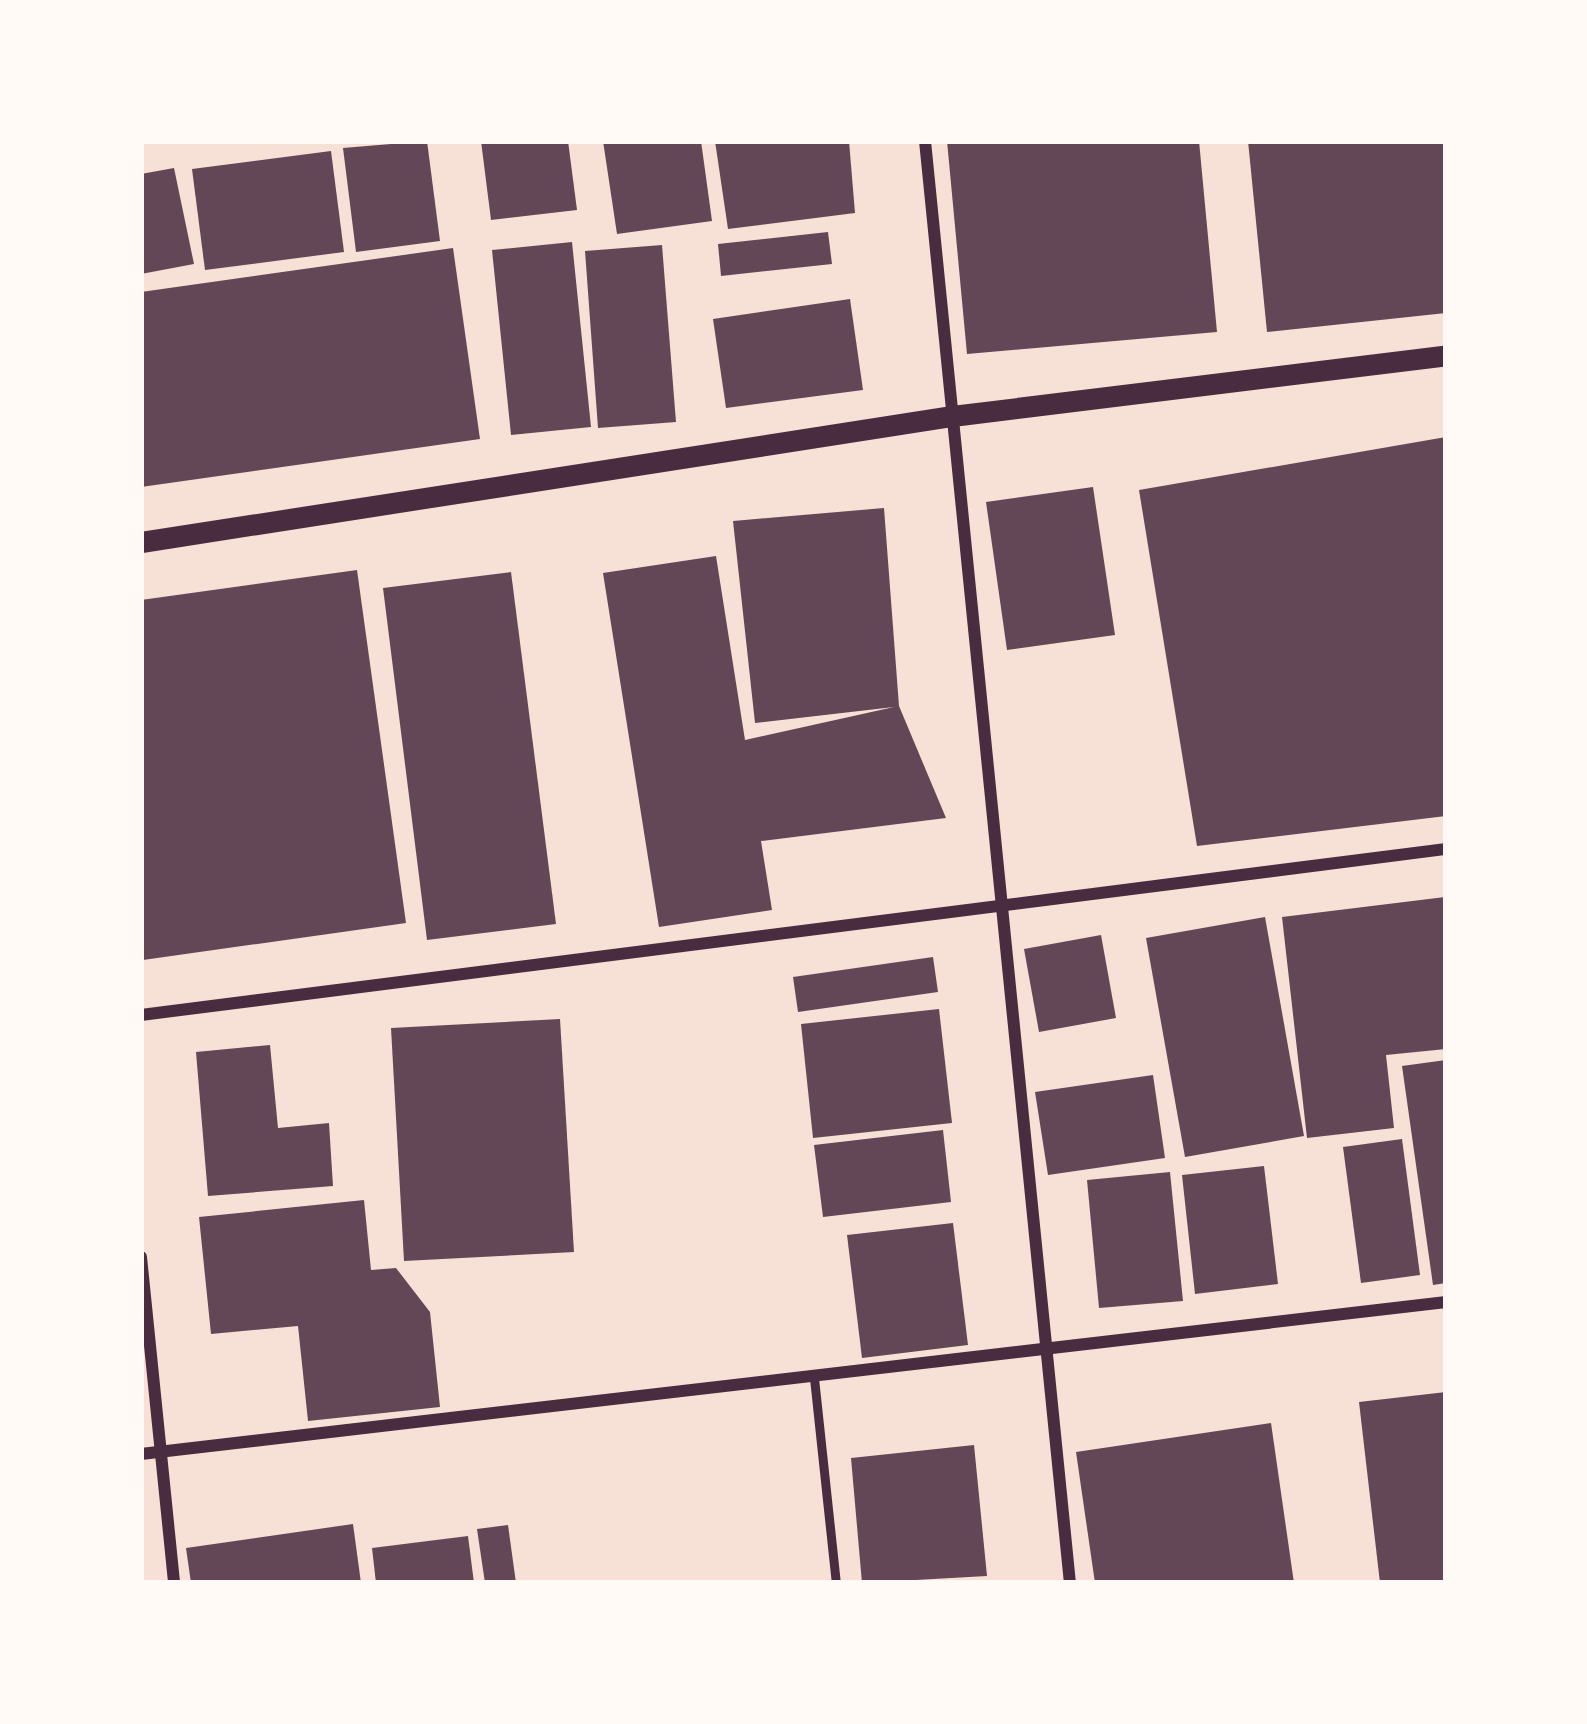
<!DOCTYPE html>
<html>
<head>
<meta charset="utf-8">
<style>
  body { margin:0 }
  #map { position:relative; width:1587px; height:1724px; overflow:hidden; background:#f7e1d7; font-family:Jost,sans-serif }
  div>[style] { position:absolute }
  .building>* { inset:0; background:#644757 }
  .service>* { height:9px; margin:-4.5px; padding:0 4.5px; transform-origin:4.5px; border-radius:4.5px; background:#4a2c40 }
  .minor>* { height:12px; margin:-6px; padding:0 6px; transform-origin:6px; border-radius:6px; background:#4a2c40 }
  .tertiary>* { height:21px; margin:-10.5px; padding:0 10.5px; transform-origin:10.5px; border-radius:10.5px; background:#4a2c40 }
  span { translate:-50% -50%; white-space:nowrap; text-align:center; line-height:1.15; -webkit-text-stroke:9px #fffaf5; paint-order:stroke }
  .frame { position:absolute; inset:0; border:144px solid #fffaf5; pointer-events:none }
</style>
</head>
<body>
<div id="map">
  <div class="building">
    <div style="clip-path:polygon(427px 141px,440px 241px,356px 252px,343px 148px)"></div>
    <div style="clip-path:polygon(481px 141px,568px 141px,577px 210px,491px 220px)"></div>
    <div style="clip-path:polygon(603px 141px,701px 141px,712px 221px,617px 234px)"></div>
    <div style="clip-path:polygon(715px 141px,849px 141px,855px 213px,728px 229px)"></div>
    <div style="clip-path:polygon(947px 141px,1199px 141px,1217px 332px,967px 354px)"></div>
    <div style="clip-path:polygon(1248px 141px,1446px 141px,1446px 313px,1267px 332px)"></div>
    <div style="clip-path:polygon(331px 151px,344px 252px,205px 270px,192px 169px)"></div>
    <div style="clip-path:polygon(174px 168px,194px 264px,141px 274px,141px 174px)"></div>
    <div style="clip-path:polygon(828px 232px,832px 264px,721px 276px,718px 244px)"></div>
    <div style="clip-path:polygon(572px 242px,591px 427px,511px 435px,492px 250px)"></div>
    <div style="clip-path:polygon(662px 245px,676px 422px,598px 428px,585px 251px)"></div>
    <div style="clip-path:polygon(453px 248px,480px 439px,141px 487px,141px 292px)"></div>
    <div style="clip-path:polygon(850px 299px,863px 390px,726px 408px,713px 319px)"></div>
    <div style="clip-path:polygon(1446px 437px,1446px 816px,1197px 846px,1139px 490px)"></div>
    <div style="clip-path:polygon(1093px 487px,1115px 635px,1007px 650px,986px 502px)"></div>
    <div style="clip-path:polygon(884px 508px,899px 706px,946px 818px,761px 841px,772px 910px,659px 927px,603px 573px,716px 556px,745px 740px,894px 707px,755px 723px,733px 521px)"></div>
    <div style="clip-path:polygon(357px 570px,406px 923px,143px 960px,141px 600px)"></div>
    <div style="clip-path:polygon(511px 572px,556px 924px,427px 940px,383px 588px)"></div>
    <div style="clip-path:polygon(1445px 897px,1446px 1049px,1386px 1055px,1394px 1128px,1307px 1138px,1282px 917px)"></div>
    <div style="clip-path:polygon(1265px 917px,1304px 1136px,1185px 1157px,1146px 938px)"></div>
    <div style="clip-path:polygon(1101px 935px,1116px 1018px,1039px 1032px,1024px 949px)"></div>
    <div style="clip-path:polygon(933px 957px,938px 992px,798px 1012px,793px 977px)"></div>
    <div style="clip-path:polygon(939px 1009px,952px 1123px,813px 1138px,801px 1024px)"></div>
    <div style="clip-path:polygon(560px 1019px,574px 1252px,404px 1261px,391px 1028px)"></div>
    <div style="clip-path:polygon(270px 1045px,278px 1128px,329px 1123px,333px 1186px,208px 1196px,196px 1052px)"></div>
    <div style="clip-path:polygon(1446px 1060px,1446px 1283px,1433px 1285px,1402px 1066px)"></div>
    <div style="clip-path:polygon(1153px 1075px,1165px 1158px,1048px 1175px,1035px 1092px)"></div>
    <div style="clip-path:polygon(943px 1130px,951px 1202px,823px 1217px,814px 1145px)"></div>
    <div style="clip-path:polygon(1402px 1139px,1420px 1275px,1361px 1283px,1343px 1147px)"></div>
    <div style="clip-path:polygon(1264px 1166px,1278px 1284px,1195px 1294px,1182px 1175px)"></div>
    <div style="clip-path:polygon(1170px 1172px,1183px 1301px,1099px 1308px,1087px 1180px)"></div>
    <div style="clip-path:polygon(364px 1200px,371px 1270px,396px 1268px,430px 1312px,440px 1407px,308px 1421px,298px 1326px,211px 1334px,199px 1217px)"></div>
    <div style="clip-path:polygon(953px 1223px,968px 1345px,862px 1358px,847px 1235px)"></div>
    <div style="clip-path:polygon(1446px 1392px,1446px 1583px,1380px 1583px,1359px 1402px)"></div>
    <div style="clip-path:polygon(1271px 1423px,1294px 1583px,1095px 1583px,1076px 1452px)"></div>
    <div style="clip-path:polygon(974px 1445px,987px 1576px,862px 1583px,851px 1458px)"></div>
    <div style="clip-path:polygon(353px 1524px,361px 1583px,191px 1583px,186px 1548px)"></div>
    <div style="clip-path:polygon(508px 1525px,516px 1583px,485px 1583px,477px 1529px)"></div>
    <div style="clip-path:polygon(468px 1536px,474px 1583px,376px 1583px,372px 1548px)"></div>
  </div>
  <div class="service">
    <div style="left:814px;top:1378px;width:206px;rotate:83.9deg"></div>
  </div>
  <div class="minor">
    <div style="left:925px;top:141px;width:1449px;rotate:84.26deg"></div>
    <div style="left:141px;top:1015px;width:1316px;rotate:-7.25deg"></div>
    <div style="left:141px;top:1257px;width:328px;rotate:84.2deg"></div>
    <div style="left:141px;top:1454px;width:1314px;rotate:-6.64deg"></div>
  </div>
  <div class="tertiary">
    <div style="left:141px;top:542px;width:821px;rotate:-8.83deg"></div>
    <div style="left:952px;top:416px;width:498px;rotate:-7deg"></div>
  </div>
  <div class="frame"></div>
</div>
</body>
</html>
